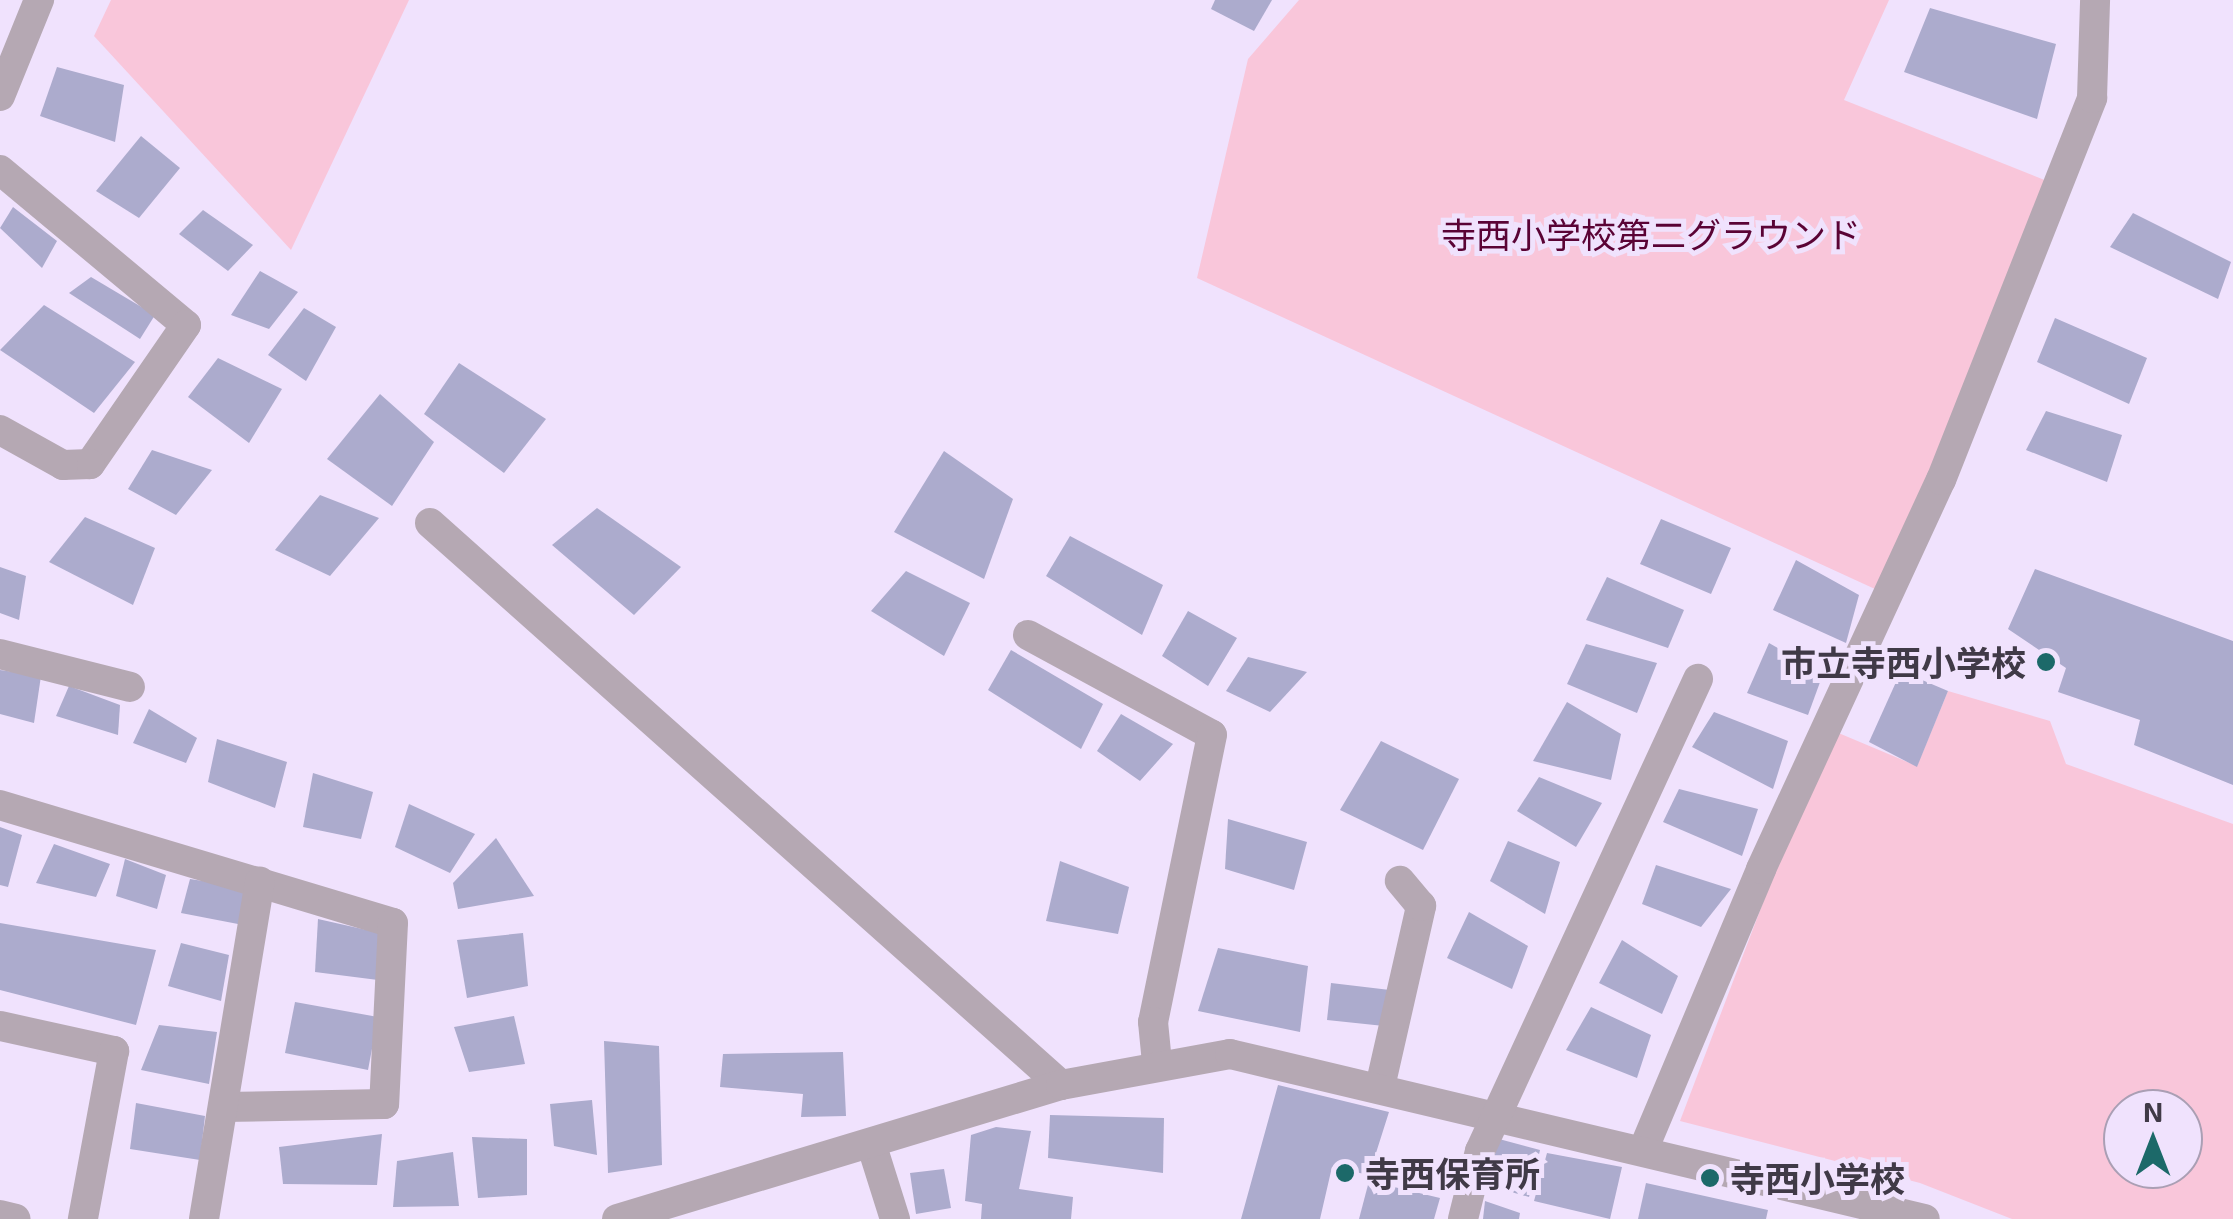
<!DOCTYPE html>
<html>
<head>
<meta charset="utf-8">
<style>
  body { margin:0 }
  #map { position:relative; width:2233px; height:1219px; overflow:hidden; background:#f0e2fd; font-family:"Exo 2","Noto Sans JP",sans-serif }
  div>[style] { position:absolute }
  .green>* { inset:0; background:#f9c6da }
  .building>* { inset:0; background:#acabcd }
  .minor>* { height:30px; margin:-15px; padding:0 15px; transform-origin:15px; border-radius:15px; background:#b5a8b3 }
  .dots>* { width:28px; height:28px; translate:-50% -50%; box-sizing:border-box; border:5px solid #f0e2fd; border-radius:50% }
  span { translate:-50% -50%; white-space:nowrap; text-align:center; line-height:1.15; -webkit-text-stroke:10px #f0e2fd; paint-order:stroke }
  .park-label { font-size:35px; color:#5a0335 }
  .poi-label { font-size:35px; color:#403a47; font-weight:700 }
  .right { translate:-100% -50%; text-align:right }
  .left { translate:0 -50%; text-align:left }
  .north { position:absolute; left:2103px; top:1089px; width:100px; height:100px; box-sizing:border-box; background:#f0e2fd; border:2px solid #aa9fb4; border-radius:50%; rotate:0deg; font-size:28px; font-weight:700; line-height:40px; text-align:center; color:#403a47 }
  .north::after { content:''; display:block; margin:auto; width:35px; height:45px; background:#1c6969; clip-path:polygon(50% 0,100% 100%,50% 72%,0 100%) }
</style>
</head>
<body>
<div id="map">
  <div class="green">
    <div style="clip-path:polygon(111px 0,409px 0,291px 250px,94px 36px)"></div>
    <div style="clip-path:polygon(1299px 0,1889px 0,1844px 100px,2057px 185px,1888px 595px,1197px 278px,1248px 59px)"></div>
    <div style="clip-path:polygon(evenodd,1948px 691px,2050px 721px,2066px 764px,2233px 824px,2233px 1219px,2012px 1219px,1920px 1183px,1680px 1121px,1829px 729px,1917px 766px,1948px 691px,2123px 1109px,2183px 1109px,2183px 1169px,2123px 1169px,2123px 1109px)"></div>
  </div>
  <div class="building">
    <div style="clip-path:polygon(1215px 0,1272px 0,1254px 31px,1211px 9px)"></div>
    <div style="clip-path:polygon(1930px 8px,2056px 44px,2037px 119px,1904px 72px)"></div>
    <div style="clip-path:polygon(57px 67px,124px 85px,115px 142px,40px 116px)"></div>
    <div style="clip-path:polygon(141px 136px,180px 168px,139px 218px,96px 191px)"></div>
    <div style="clip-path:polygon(13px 207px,57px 241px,42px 268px,0 228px)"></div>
    <div style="clip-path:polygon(203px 210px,253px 245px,228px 271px,179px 234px)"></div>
    <div style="clip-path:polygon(2133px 213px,2231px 262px,2218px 299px,2110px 247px)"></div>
    <div style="clip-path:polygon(260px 271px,298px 292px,269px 329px,231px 315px)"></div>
    <div style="clip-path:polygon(91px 277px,155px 315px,140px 339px,69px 293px)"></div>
    <div style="clip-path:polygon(44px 305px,135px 362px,94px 413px,0 350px)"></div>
    <div style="clip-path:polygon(304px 308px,336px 327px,306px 381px,268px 355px)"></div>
    <div style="clip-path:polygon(2055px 318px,2147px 358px,2129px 404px,2037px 362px)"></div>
    <div style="clip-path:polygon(218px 358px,282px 389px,249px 443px,188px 397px)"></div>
    <div style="clip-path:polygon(459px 363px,546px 419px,504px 473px,424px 414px)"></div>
    <div style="clip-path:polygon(380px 394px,434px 442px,392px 506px,327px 459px)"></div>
    <div style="clip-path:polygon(2046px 411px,2122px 435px,2107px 482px,2026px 450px)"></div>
    <div style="clip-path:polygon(152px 450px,212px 470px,176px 515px,128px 489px)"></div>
    <div style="clip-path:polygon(944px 451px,1013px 499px,984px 579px,894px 532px)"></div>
    <div style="clip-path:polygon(320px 495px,379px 518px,330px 576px,275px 550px)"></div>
    <div style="clip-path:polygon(597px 508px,681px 567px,634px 615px,552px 545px)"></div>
    <div style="clip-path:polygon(85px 517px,155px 548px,133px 605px,49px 562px)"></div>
    <div style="clip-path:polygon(1661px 519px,1731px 548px,1711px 594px,1640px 564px)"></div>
    <div style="clip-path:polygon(1070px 536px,1163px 585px,1142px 635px,1046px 576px)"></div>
    <div style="clip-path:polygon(1796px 560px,1859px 595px,1846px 643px,1773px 610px)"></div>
    <div style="clip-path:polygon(0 567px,26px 576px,19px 620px,0 613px)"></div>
    <div style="clip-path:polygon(2035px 569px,2233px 641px,2233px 785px,2134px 745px,2140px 720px,2058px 692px,2066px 668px,2008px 629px)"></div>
    <div style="clip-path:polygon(906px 571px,970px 603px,944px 656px,871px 611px)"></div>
    <div style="clip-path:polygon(1607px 577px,1684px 610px,1668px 648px,1586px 620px)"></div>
    <div style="clip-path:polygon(1188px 611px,1237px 638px,1208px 686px,1162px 656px)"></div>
    <div style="clip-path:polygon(1769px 643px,1823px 674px,1808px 715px,1747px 693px)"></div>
    <div style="clip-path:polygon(1586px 644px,1657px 663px,1637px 713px,1567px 684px)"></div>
    <div style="clip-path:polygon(1011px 650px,1103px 704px,1081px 749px,988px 690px)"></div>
    <div style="clip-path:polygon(1248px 657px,1307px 672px,1270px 712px,1226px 691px)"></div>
    <div style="clip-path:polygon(0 670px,41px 676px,34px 723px,0 714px)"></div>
    <div style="clip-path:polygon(1901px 671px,1948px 691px,1917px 767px,1869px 742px)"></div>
    <div style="clip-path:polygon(69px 686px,120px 705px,118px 735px,56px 716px)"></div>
    <div style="clip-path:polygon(1567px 702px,1621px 734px,1611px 780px,1533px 761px)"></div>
    <div style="clip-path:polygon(149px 709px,197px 738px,186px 763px,133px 743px)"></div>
    <div style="clip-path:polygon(1714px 712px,1788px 741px,1773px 789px,1692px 747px)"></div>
    <div style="clip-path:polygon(1121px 714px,1173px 744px,1140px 781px,1097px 751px)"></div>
    <div style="clip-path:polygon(217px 739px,287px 762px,275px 808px,208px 782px)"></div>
    <div style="clip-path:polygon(1381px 741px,1459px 779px,1423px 850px,1340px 810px)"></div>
    <div style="clip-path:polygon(313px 773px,373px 792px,361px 839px,303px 827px)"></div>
    <div style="clip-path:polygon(1539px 777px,1602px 803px,1576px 847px,1517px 811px)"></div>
    <div style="clip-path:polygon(1679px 789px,1758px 809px,1742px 856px,1663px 822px)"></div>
    <div style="clip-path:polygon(409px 804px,475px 834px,450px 873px,395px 847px)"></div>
    <div style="clip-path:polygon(1228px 819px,1307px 842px,1294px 890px,1225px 869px)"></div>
    <div style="clip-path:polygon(0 827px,22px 835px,8px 887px,0 885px)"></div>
    <div style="clip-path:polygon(496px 838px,534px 896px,458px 909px,453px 883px)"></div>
    <div style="clip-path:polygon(1508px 841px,1560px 862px,1545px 914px,1490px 881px)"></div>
    <div style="clip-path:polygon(54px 844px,110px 864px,96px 897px,36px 883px)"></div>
    <div style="clip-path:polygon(125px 859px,166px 875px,157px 909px,116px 896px)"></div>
    <div style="clip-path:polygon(1060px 861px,1129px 887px,1118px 934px,1046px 921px)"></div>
    <div style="clip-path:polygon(1656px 865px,1731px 889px,1701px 927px,1642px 904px)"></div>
    <div style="clip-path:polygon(190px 879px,248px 888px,238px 924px,181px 913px)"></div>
    <div style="clip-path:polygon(1469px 912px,1528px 946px,1512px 989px,1447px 958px)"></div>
    <div style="clip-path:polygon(318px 919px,380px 933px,378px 980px,315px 972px)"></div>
    <div style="clip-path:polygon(0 923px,156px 950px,136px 1025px,0 990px)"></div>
    <div style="clip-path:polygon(523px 933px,528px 986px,467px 998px,457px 940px)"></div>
    <div style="clip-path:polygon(1622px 940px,1678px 976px,1662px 1014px,1599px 983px)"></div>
    <div style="clip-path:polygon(181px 943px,229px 955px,221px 1001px,168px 986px)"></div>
    <div style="clip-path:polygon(1218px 948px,1308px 966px,1300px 1032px,1198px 1011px)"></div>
    <div style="clip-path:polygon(1331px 983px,1390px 990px,1384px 1026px,1327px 1020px)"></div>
    <div style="clip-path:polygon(295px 1002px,378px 1017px,368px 1070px,285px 1053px)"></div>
    <div style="clip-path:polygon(1591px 1007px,1651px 1035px,1637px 1078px,1566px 1050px)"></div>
    <div style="clip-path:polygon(514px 1016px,525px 1064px,469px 1072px,454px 1027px)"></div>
    <div style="clip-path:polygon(159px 1025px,217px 1032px,209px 1084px,141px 1070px)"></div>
    <div style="clip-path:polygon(604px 1041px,659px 1046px,662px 1165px,608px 1173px)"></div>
    <div style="clip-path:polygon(843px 1052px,846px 1116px,801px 1117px,803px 1094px,720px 1087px,723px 1054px)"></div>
    <div style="clip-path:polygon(1278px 1085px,1389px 1112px,1369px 1175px,1332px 1167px,1320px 1219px,1241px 1219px)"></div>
    <div style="clip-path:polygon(592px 1100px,597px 1155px,554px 1146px,550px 1104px)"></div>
    <div style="clip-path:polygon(136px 1103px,205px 1116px,200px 1160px,130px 1149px)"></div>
    <div style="clip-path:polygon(1050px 1115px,1164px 1118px,1163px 1173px,1048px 1158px)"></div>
    <div style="clip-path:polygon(996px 1127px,1031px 1131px,1019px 1189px,1073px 1197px,1071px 1219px,981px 1219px,982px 1204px,965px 1201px,971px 1135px)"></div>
    <div style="clip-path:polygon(382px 1134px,377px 1185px,283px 1184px,279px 1147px)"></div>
    <div style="clip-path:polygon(472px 1137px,527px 1139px,527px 1195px,478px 1198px)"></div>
    <div style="clip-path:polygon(1499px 1139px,1540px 1150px,1529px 1197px,1487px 1185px)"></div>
    <div style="clip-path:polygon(453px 1152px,459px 1206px,393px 1207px,397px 1161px)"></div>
    <div style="clip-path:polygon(1547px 1153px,1622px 1167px,1610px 1219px,1534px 1201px)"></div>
    <div style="clip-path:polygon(944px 1169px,951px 1208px,916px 1214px,910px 1173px)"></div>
    <div style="clip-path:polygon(1369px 1181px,1440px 1198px,1434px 1219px,1359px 1219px)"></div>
    <div style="clip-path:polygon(1646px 1183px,1768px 1210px,1766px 1219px,1638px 1219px)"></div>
    <div style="clip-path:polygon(1485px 1201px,1520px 1213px,1519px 1219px,1483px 1219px)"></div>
  </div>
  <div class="minor">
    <div style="left:0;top:96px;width:104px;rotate:-67.9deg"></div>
    <div style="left:0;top:170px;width:242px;rotate:39.8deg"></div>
    <div style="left:186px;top:325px;width:169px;rotate:124.6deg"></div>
    <div style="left:90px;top:464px;width:27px;rotate:178deg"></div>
    <div style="left:63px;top:465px;width:72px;rotate:-150.9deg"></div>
    <div style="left:430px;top:523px;width:845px;rotate:41.69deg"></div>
    <div style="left:1028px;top:635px;width:209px;rotate:28.5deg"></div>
    <div style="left:1212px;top:735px;width:293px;rotate:101.6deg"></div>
    <div style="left:1153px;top:1022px;width:41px;rotate:84.4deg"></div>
    <div style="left:0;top:654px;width:134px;rotate:14.2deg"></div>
    <div style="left:0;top:805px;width:410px;rotate:16.7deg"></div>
    <div style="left:393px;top:923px;width:181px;rotate:92.8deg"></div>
    <div style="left:384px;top:1104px;width:161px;rotate:178.9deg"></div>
    <div style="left:0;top:1026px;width:117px;rotate:12.4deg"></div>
    <div style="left:114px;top:1051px;width:171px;rotate:100.5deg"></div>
    <div style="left:1380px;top:1087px;width:186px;rotate:-77.2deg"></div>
    <div style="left:1421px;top:906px;width:33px;rotate:-130deg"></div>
    <div style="left:871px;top:1143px;width:80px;rotate:72.5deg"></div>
    <div style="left:1644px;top:1148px;width:303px;rotate:-67.2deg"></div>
    <div style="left:1761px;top:869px;width:429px;rotate:-65.2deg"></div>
    <div style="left:1941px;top:480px;width:411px;rotate:-68.4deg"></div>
    <div style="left:2092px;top:98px;width:98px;rotate:-88.2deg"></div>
    <div style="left:0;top:1215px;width:16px;rotate:14deg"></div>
    <div style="left:204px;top:1219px;width:342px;rotate:-80.6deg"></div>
    <div style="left:617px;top:1219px;width:464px;rotate:-16.8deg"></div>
    <div style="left:1061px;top:1085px;width:172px;rotate:-10.4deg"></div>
    <div style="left:1230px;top:1054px;width:714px;rotate:13.36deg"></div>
    <div style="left:1463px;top:1219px;width:70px;rotate:-76deg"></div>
    <div style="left:1480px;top:1151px;width:520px;rotate:-65.21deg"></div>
  </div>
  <div class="dots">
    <div style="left:2046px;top:662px;background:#1c6969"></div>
    <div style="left:1345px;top:1173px;background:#1c6969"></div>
    <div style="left:1710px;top:1178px;background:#1c6969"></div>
  </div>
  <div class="park-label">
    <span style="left:1651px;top:234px">寺西小学校第二グラウンド</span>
  </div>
  <div class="poi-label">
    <span class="right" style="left:2026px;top:662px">市立寺西小学校</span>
    <span class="left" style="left:1365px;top:1173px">寺西保育所</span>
    <span class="left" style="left:1730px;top:1178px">寺西小学校</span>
  </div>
  <div class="north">N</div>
</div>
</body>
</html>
